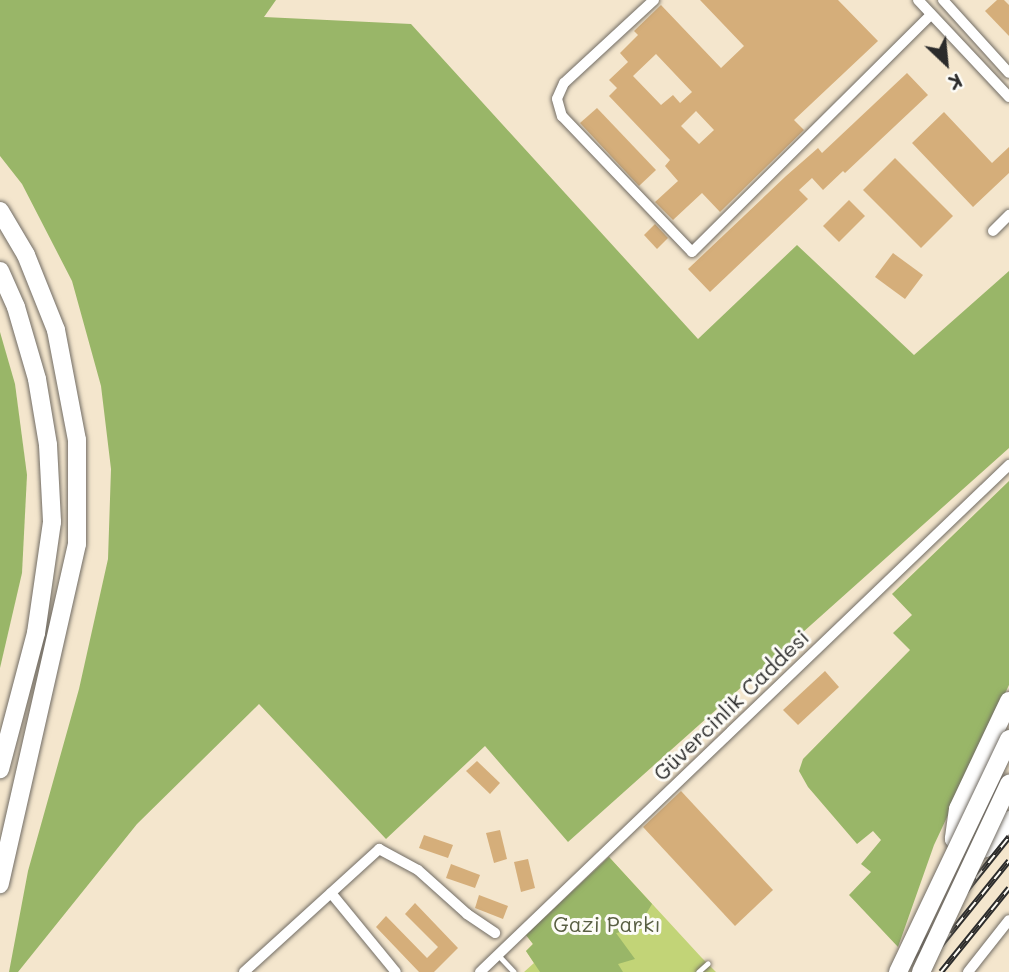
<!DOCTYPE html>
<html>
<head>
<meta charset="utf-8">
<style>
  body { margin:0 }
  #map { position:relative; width:1009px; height:972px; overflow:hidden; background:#f4e6cd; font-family:Mali,sans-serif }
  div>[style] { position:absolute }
  .green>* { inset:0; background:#c2d477 }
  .forest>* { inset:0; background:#99b668 }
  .building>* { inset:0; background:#d5ae7a }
  .roads { filter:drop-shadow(0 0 2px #716c64) drop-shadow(0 0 2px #716c64) }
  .service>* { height:5px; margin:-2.5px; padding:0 2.5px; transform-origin:2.5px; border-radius:2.5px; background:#fff }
  .minor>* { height:10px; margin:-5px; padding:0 5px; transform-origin:5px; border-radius:5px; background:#fff }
  .primary>* { height:18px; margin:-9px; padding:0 9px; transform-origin:9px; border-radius:9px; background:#fff }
  .rail>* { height:6px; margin-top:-3px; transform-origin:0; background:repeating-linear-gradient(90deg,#fdfcf7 0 10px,#2b2b2b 0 20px); box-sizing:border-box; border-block:2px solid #2b2b2b }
  .bridges { filter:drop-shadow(0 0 2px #716c64) drop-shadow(0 0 2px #716c64) }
  .primary-bridge>* { height:18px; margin:-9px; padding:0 9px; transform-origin:9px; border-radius:9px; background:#fff }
  span { translate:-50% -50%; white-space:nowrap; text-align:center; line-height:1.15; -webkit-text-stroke:6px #fdfcf7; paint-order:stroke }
  .street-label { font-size:21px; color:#2b2b2b }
  .park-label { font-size:21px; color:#585e42 }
  .north { position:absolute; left:911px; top:28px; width:70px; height:70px; -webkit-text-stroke:5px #fdfcf7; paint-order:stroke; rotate:154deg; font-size:19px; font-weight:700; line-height:28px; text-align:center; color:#2b2b2b }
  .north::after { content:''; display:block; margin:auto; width:24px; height:32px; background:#2b2b2b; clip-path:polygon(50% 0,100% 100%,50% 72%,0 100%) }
</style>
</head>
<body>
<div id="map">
  <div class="green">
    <div style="clip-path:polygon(609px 857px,701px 957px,716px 972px,524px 972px,534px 963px,526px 951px,533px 944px,526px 935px)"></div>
  </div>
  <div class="forest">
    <div style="clip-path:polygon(0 0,276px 0,264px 17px,411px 24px,698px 339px,797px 245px,914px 355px,1009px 271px,1009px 448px,568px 842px,485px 746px,386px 839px,259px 704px,137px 824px,18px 972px,9px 972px,28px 871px,79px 689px,108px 559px,111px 469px,101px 386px,72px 281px,22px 184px,0 156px)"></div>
    <div style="clip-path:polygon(0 332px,15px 384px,27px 475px,22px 573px,0 668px)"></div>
    <div style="clip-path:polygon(1009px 481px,1009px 685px,934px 845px,898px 947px,849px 895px,871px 872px,861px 864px,881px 840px,873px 831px,857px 844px,808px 787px,799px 771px,803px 759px,910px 650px,893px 633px,912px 615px,892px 594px)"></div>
    <div style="clip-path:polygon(609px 857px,652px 904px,637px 929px,616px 933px,635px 959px,618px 964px,623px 972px,540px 972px,526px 951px,533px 944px,526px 935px)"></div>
  </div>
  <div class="building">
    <div style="clip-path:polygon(evenodd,700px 0,838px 0,878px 41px,794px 120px,804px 130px,720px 212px,702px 193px,673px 220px,655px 202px,678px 181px,665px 166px,670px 160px,609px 96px,617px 88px,609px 80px,628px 62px,620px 53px,638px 35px,634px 31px,661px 5px,721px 68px,744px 46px,700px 0,656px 54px,692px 92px,680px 103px,673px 95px,661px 105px,633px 76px,656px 54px,700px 0,696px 111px,714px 130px,699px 144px,681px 126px,696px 111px)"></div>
    <div style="clip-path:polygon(997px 0,1004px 0,1009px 5px,1009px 36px,985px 11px)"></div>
    <div style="clip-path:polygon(907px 73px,928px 95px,845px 173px,843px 171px,823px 190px,812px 178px,799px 190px,808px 199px,710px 292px,688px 269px,786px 176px,818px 148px,822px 153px)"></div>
    <div style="clip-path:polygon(597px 108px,656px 170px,639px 186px,580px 123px)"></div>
    <div style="clip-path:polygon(944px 112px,992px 163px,1009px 147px,1009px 173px,973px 207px,912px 143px)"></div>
    <div style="clip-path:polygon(895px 158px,953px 216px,921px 248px,863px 190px)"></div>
    <div style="clip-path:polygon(849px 200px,865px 216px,839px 242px,823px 226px)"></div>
    <div style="clip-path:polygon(655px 224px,668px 238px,657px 249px,644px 235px)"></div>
    <div style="clip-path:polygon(893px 253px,923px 275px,905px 299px,875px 277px)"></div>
    <div style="clip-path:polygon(825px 671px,839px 687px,798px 725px,783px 710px)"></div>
    <div style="clip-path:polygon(477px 761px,500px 783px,490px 794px,466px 771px)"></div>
    <div style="clip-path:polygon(681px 791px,773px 890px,735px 926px,643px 827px)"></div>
    <div style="clip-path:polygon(500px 830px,507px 859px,494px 863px,486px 833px)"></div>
    <div style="clip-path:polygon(424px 835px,453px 845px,448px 858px,419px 848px)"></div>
    <div style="clip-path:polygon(528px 859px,535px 888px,521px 892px,514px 862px)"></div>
    <div style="clip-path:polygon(451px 864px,480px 875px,475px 888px,446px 878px)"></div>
    <div style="clip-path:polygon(479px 895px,508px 906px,503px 919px,475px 908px)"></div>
    <div style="clip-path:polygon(415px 903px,458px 948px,434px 972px,419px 972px,376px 927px,386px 916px,427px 958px,438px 947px,405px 914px)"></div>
  </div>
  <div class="roads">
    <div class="service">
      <div style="left:498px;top:955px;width:23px;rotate:47deg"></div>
      <div style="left:698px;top:972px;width:13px;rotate:-42deg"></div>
    </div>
    <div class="minor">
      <div style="left:654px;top:0;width:122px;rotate:137.3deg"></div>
      <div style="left:564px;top:83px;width:17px;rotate:114deg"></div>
      <div style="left:557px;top:99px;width:18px;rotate:74deg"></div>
      <div style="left:562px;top:116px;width:188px;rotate:46.3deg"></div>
      <div style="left:692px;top:252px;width:337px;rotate:-44.8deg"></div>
      <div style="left:918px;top:0;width:133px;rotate:46.8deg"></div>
      <div style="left:943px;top:0;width:98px;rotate:47.9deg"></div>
      <div style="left:993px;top:231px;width:23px;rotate:-45deg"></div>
      <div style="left:331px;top:893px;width:102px;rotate:50.6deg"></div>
      <div style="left:244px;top:972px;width:183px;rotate:-42.3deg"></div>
      <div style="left:379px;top:849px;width:44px;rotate:28.3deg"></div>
      <div style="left:418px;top:870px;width:66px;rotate:41.9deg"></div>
      <div style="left:467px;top:914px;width:34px;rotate:34deg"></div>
      <div style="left:480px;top:972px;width:733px;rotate:-43.78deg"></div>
      <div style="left:968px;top:972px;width:66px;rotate:-51.7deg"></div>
    </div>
    <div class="primary">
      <div style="left:0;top:211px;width:51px;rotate:59.4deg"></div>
      <div style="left:26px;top:255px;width:81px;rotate:68.2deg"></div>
      <div style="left:56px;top:330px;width:112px;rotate:79.2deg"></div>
      <div style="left:77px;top:440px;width:104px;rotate:90deg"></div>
      <div style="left:77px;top:544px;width:349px;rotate:102.8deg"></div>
      <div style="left:0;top:271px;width:39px;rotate:66deg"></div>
      <div style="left:16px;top:307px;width:75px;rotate:73.7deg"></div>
      <div style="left:37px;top:379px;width:67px;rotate:80.5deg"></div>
      <div style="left:48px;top:445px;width:77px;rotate:87deg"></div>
      <div style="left:52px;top:522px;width:112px;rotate:98.2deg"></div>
      <div style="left:36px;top:633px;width:141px;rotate:104.8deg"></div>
      <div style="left:1009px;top:701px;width:119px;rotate:115.3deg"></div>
      <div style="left:958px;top:809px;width:30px;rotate:98deg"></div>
      <div style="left:954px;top:839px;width:11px;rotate:52deg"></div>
      <div style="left:961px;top:848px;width:12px;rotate:24deg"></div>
      <div style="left:972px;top:853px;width:14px;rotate:-21deg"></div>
      <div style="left:985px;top:848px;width:37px;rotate:-49deg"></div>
    </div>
  </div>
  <div class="rail">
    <div style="left:901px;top:972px;width:173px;rotate:-51.3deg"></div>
    <div style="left:919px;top:972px;width:143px;rotate:-51deg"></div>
    <div style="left:941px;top:972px;width:108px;rotate:-51deg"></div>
  </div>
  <div class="bridges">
    <div class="primary-bridge">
      <div style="left:898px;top:972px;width:258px;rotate:-64.5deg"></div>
      <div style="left:921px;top:972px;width:208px;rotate:-64.9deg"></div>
    </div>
  </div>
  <div class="street-label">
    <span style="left:731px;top:705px;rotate:-44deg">Güvercinlik Caddesi</span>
  </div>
  <div class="park-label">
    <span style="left:607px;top:924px">Gazi Parkı</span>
  </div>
  <div class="north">K</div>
</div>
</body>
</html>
